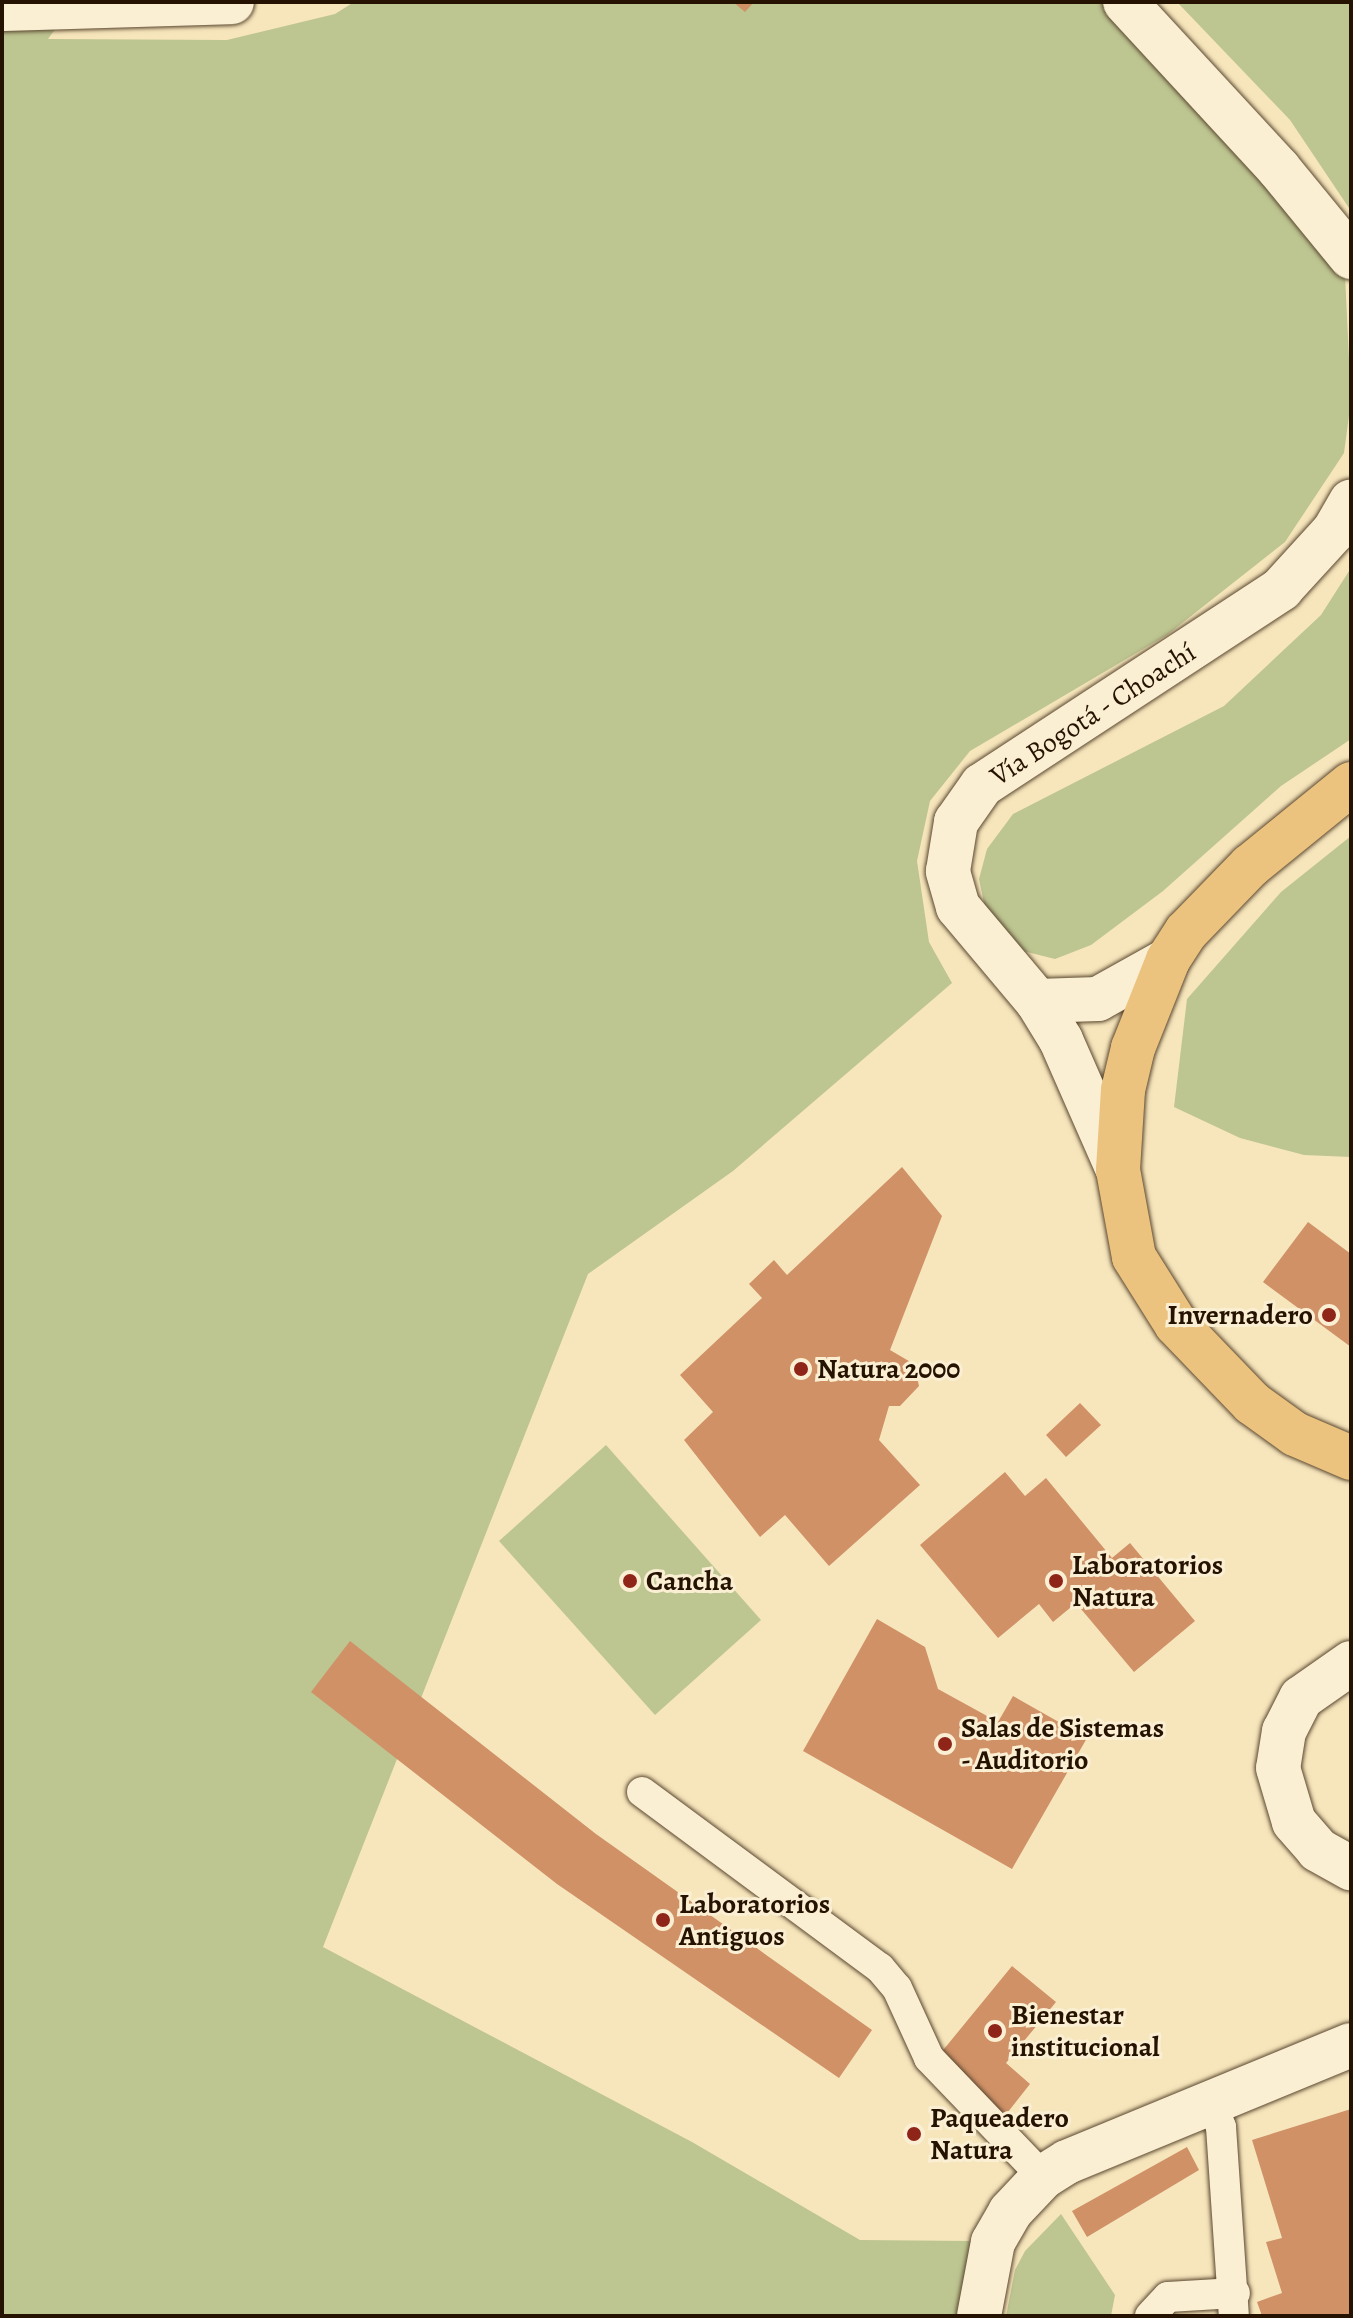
<!DOCTYPE html>
<html>
<head>
<meta charset="utf-8">
<style>
  body { margin:0 }
  #map { position:relative; width:1353px; height:2318px; overflow:hidden; background:#f7e6bc; font-family:Alegreya,serif }
  div>[style] { position:absolute }
  .green>* { inset:0; background:#bdc591 }
  .building>* { inset:0; background:#d09167 }
  .roads { filter:drop-shadow(0 0 2px #5a472f) drop-shadow(0 0 2px #5a472f) }
  .lane>* { height:30px; margin:-15px; padding:0 15px; transform-origin:15px; border-radius:15px; background:#faefd3 }
  .street>* { height:44px; margin:-22px; padding:0 22px; transform-origin:22px; border-radius:22px; background:#faefd3 }
  .secondary>* { height:44px; margin:-22px; padding:0 22px; transform-origin:22px; border-radius:22px; background:#faefd3 }
  .primary>* { height:44px; margin:-22px; padding:0 22px; transform-origin:22px; border-radius:22px; background:#ecc37e }
  .dots>* { width:22px; height:22px; translate:-50% -50%; box-sizing:border-box; border:4px solid #faefd3; border-radius:50% }
  span { translate:-50% -50%; white-space:nowrap; text-align:center; line-height:1.15; -webkit-text-stroke:6px #faefd3; paint-order:stroke }
  .street-label { font-size:28px; color:#251200 }
  .poi-label { font-size:28px; color:#251200; font-weight:700 }
  .right { translate:-100% -50%; text-align:right }
  .left { translate:0 -50%; text-align:left }
  .frame { position:absolute; inset:0; border:4px solid #251200; pointer-events:none }
</style>
</head>
<body>
<div id="map">
  <div class="green">
    <div style="clip-path:polygon(2px 2px,75px 2px,48px 39px,227px 40px,335px 14px,354px 2px,1102px 2px,1345px 275px,1351px 401px,1344px 453px,1285px 542px,1167px 635px,970px 751px,930px 801px,917px 861px,929px 942px,952px 983px,733px 1171px,588px 1274px,323px 1947px,692px 2142px,860px 2240px,971px 2241px,957px 2316px,2px 2316px)"></div>
    <div style="clip-path:polygon(1177px 2px,1351px 2px,1351px 211px,1290px 120px)"></div>
    <div style="clip-path:polygon(1351px 568px,1351px 739px,1281px 786px,1163px 891px,1091px 945px,1055px 959px,1023px 951px,987px 917px,979px 879px,987px 849px,1013px 814px,1224px 706px,1321px 615px)"></div>
    <div style="clip-path:polygon(1351px 836px,1351px 1157px,1304px 1155px,1240px 1138px,1174px 1107px,1187px 999px,1281px 892px)"></div>
    <div style="clip-path:polygon(606px 1445px,761px 1620px,655px 1715px,499px 1541px)"></div>
    <div style="clip-path:polygon(1061px 2214px,1115px 2295px,1111px 2316px,1006px 2316px,1015px 2270px,1025px 2251px)"></div>
  </div>
  <div class="building">
    <div style="clip-path:polygon(733px 2px,754px 2px,745px 12px)"></div>
    <div style="clip-path:polygon(902px 1167px,942px 1216px,890px 1350px,914px 1364px,919px 1386px,900px 1406px,889px 1406px,879px 1440px,920px 1485px,829px 1566px,785px 1515px,760px 1537px,684px 1440px,713px 1412px,680px 1375px,762px 1298px,749px 1284px,774px 1260px,787px 1275px)"></div>
    <div style="clip-path:polygon(1308px 1222px,1351px 1254px,1351px 1347px,1263px 1282px)"></div>
    <div style="clip-path:polygon(1080px 1403px,1101px 1425px,1066px 1457px,1046px 1435px)"></div>
    <div style="clip-path:polygon(1005px 1472px,1025px 1496px,1046px 1478px,1112px 1558px,1130px 1543px,1195px 1621px,1134px 1672px,1076px 1603px,1053px 1622px,1039px 1604px,998px 1638px,920px 1545px)"></div>
    <div style="clip-path:polygon(877px 1619px,925px 1647px,938px 1689px,998px 1722px,1013px 1696px,1087px 1738px,1012px 1869px,803px 1751px)"></div>
    <div style="clip-path:polygon(350px 1641px,596px 1834px,872px 2030px,839px 2078px,557px 1884px,311px 1692px)"></div>
    <div style="clip-path:polygon(1012px 1966px,1056px 2002px,1006px 2063px,1030px 2084px,1004px 2117px,935px 2060px)"></div>
    <div style="clip-path:polygon(1351px 2109px,1351px 2316px,1262px 2316px,1257px 2302px,1282px 2293px,1266px 2242px,1282px 2238px,1252px 2140px)"></div>
    <div style="clip-path:polygon(1187px 2147px,1199px 2170px,1087px 2237px,1072px 2211px)"></div>
  </div>
  <div class="roads">
    <div class="lane">
      <div style="left:642px;top:1792px;width:296px;rotate:36.5deg"></div>
      <div style="left:880px;top:1968px;width:26px;rotate:50deg"></div>
      <div style="left:897px;top:1988px;width:77px;rotate:65.4deg"></div>
      <div style="left:929px;top:2058px;width:165px;rotate:46.2deg"></div>
      <div style="left:1211px;top:2101px;width:28px;rotate:69deg"></div>
      <div style="left:1221px;top:2127px;width:189px;rotate:86.1deg"></div>
      <div style="left:1150px;top:2316px;width:26px;rotate:-47deg"></div>
      <div style="left:1168px;top:2297px;width:67px;rotate:-3.4deg"></div>
    </div>
    <div class="street">
      <div style="left:1351px;top:1663px;width:61px;rotate:145deg"></div>
      <div style="left:1301px;top:1698px;width:37px;rotate:117deg"></div>
      <div style="left:1284px;top:1731px;width:37px;rotate:99deg"></div>
      <div style="left:1278px;top:1768px;width:56px;rotate:73.5deg"></div>
      <div style="left:1294px;top:1822px;width:37px;rotate:49deg"></div>
      <div style="left:1318px;top:1850px;width:38px;rotate:29deg"></div>
      <div style="left:979px;top:2316px;width:75px;rotate:-79.3deg"></div>
      <div style="left:993px;top:2242px;width:34px;rotate:-60deg"></div>
      <div style="left:1010px;top:2212px;width:48px;rotate:-46.7deg"></div>
      <div style="left:1043px;top:2177px;width:28px;rotate:-32deg"></div>
      <div style="left:1067px;top:2162px;width:307px;rotate:-22.4deg"></div>
    </div>
    <div class="secondary">
      <div style="left:1125px;top:2px;width:227px;rotate:47.3deg"></div>
      <div style="left:1279px;top:169px;width:114px;rotate:50.7deg"></div>
      <div style="left:2px;top:9px;width:230px;rotate:-1.7deg"></div>
      <div style="left:1037px;top:1001px;width:61px;rotate:-1.9deg"></div>
      <div style="left:1098px;top:999px;width:80px;rotate:-29.1deg"></div>
      <div style="left:1118px;top:1170px;width:142px;rotate:-113.7deg"></div>
      <div style="left:1061px;top:1040px;width:46px;rotate:-121.6deg"></div>
      <div style="left:1037px;top:1001px;width:123px;rotate:-130deg"></div>
      <div style="left:958px;top:907px;width:37px;rotate:-106deg"></div>
      <div style="left:948px;top:871px;width:50px;rotate:-80.7deg"></div>
      <div style="left:956px;top:822px;width:45px;rotate:-54.9deg"></div>
      <div style="left:982px;top:785px;width:358px;rotate:-33.2deg"></div>
      <div style="left:1281px;top:589px;width:79px;rotate:-47.6deg"></div>
      <div style="left:1334px;top:531px;width:34px;rotate:-60deg"></div>
    </div>
    <div class="primary">
      <div style="left:1351px;top:784px;width:130px;rotate:140.9deg"></div>
      <div style="left:1250px;top:866px;width:92px;rotate:134.1deg"></div>
      <div style="left:1186px;top:932px;width:33px;rotate:123deg"></div>
      <div style="left:1168px;top:960px;width:95px;rotate:111.7deg"></div>
      <div style="left:1133px;top:1048px;width:43px;rotate:103.4deg"></div>
      <div style="left:1123px;top:1090px;width:80px;rotate:93.6deg"></div>
      <div style="left:1118px;top:1170px;width:88px;rotate:79.6deg"></div>
      <div style="left:1134px;top:1257px;width:79px;rotate:57.9deg"></div>
      <div style="left:1176px;top:1324px;width:110px;rotate:46.1deg"></div>
      <div style="left:1252px;top:1403px;width:53px;rotate:35.8deg"></div>
      <div style="left:1295px;top:1434px;width:61px;rotate:23.2deg"></div>
    </div>
  </div>
  <div class="dots">
    <div style="left:1329px;top:1315px;background:#8f2418"></div>
    <div style="left:801px;top:1369px;background:#8f2418"></div>
    <div style="left:630px;top:1581px;background:#8f2418"></div>
    <div style="left:1056px;top:1581px;background:#8f2418"></div>
    <div style="left:945px;top:1744px;background:#8f2418"></div>
    <div style="left:663px;top:1920px;background:#8f2418"></div>
    <div style="left:995px;top:2031px;background:#8f2418"></div>
    <div style="left:914px;top:2134px;background:#8f2418"></div>
  </div>
  <div class="street-label">
    <span style="left:1093px;top:714px;rotate:-33deg">Vía Bogotá - Choachí</span>
  </div>
  <div class="poi-label">
    <span class="right" style="left:1313px;top:1315px">Invernadero</span>
    <span class="left" style="left:817px;top:1369px">Natura 2000</span>
    <span class="left" style="left:1072px;top:1581px">Laboratorios<br>Natura</span>
    <span class="left" style="left:646px;top:1581px">Cancha</span>
    <span class="left" style="left:961px;top:1744px">Salas de Sistemas<br>- Auditorio</span>
    <span class="left" style="left:679px;top:1920px">Laboratorios<br>Antiguos</span>
    <span class="left" style="left:1011px;top:2031px">Bienestar<br>institucional</span>
    <span class="left" style="left:930px;top:2134px">Paqueadero<br>Natura</span>
  </div>
  <div class="frame"></div>
</div>
</body>
</html>
